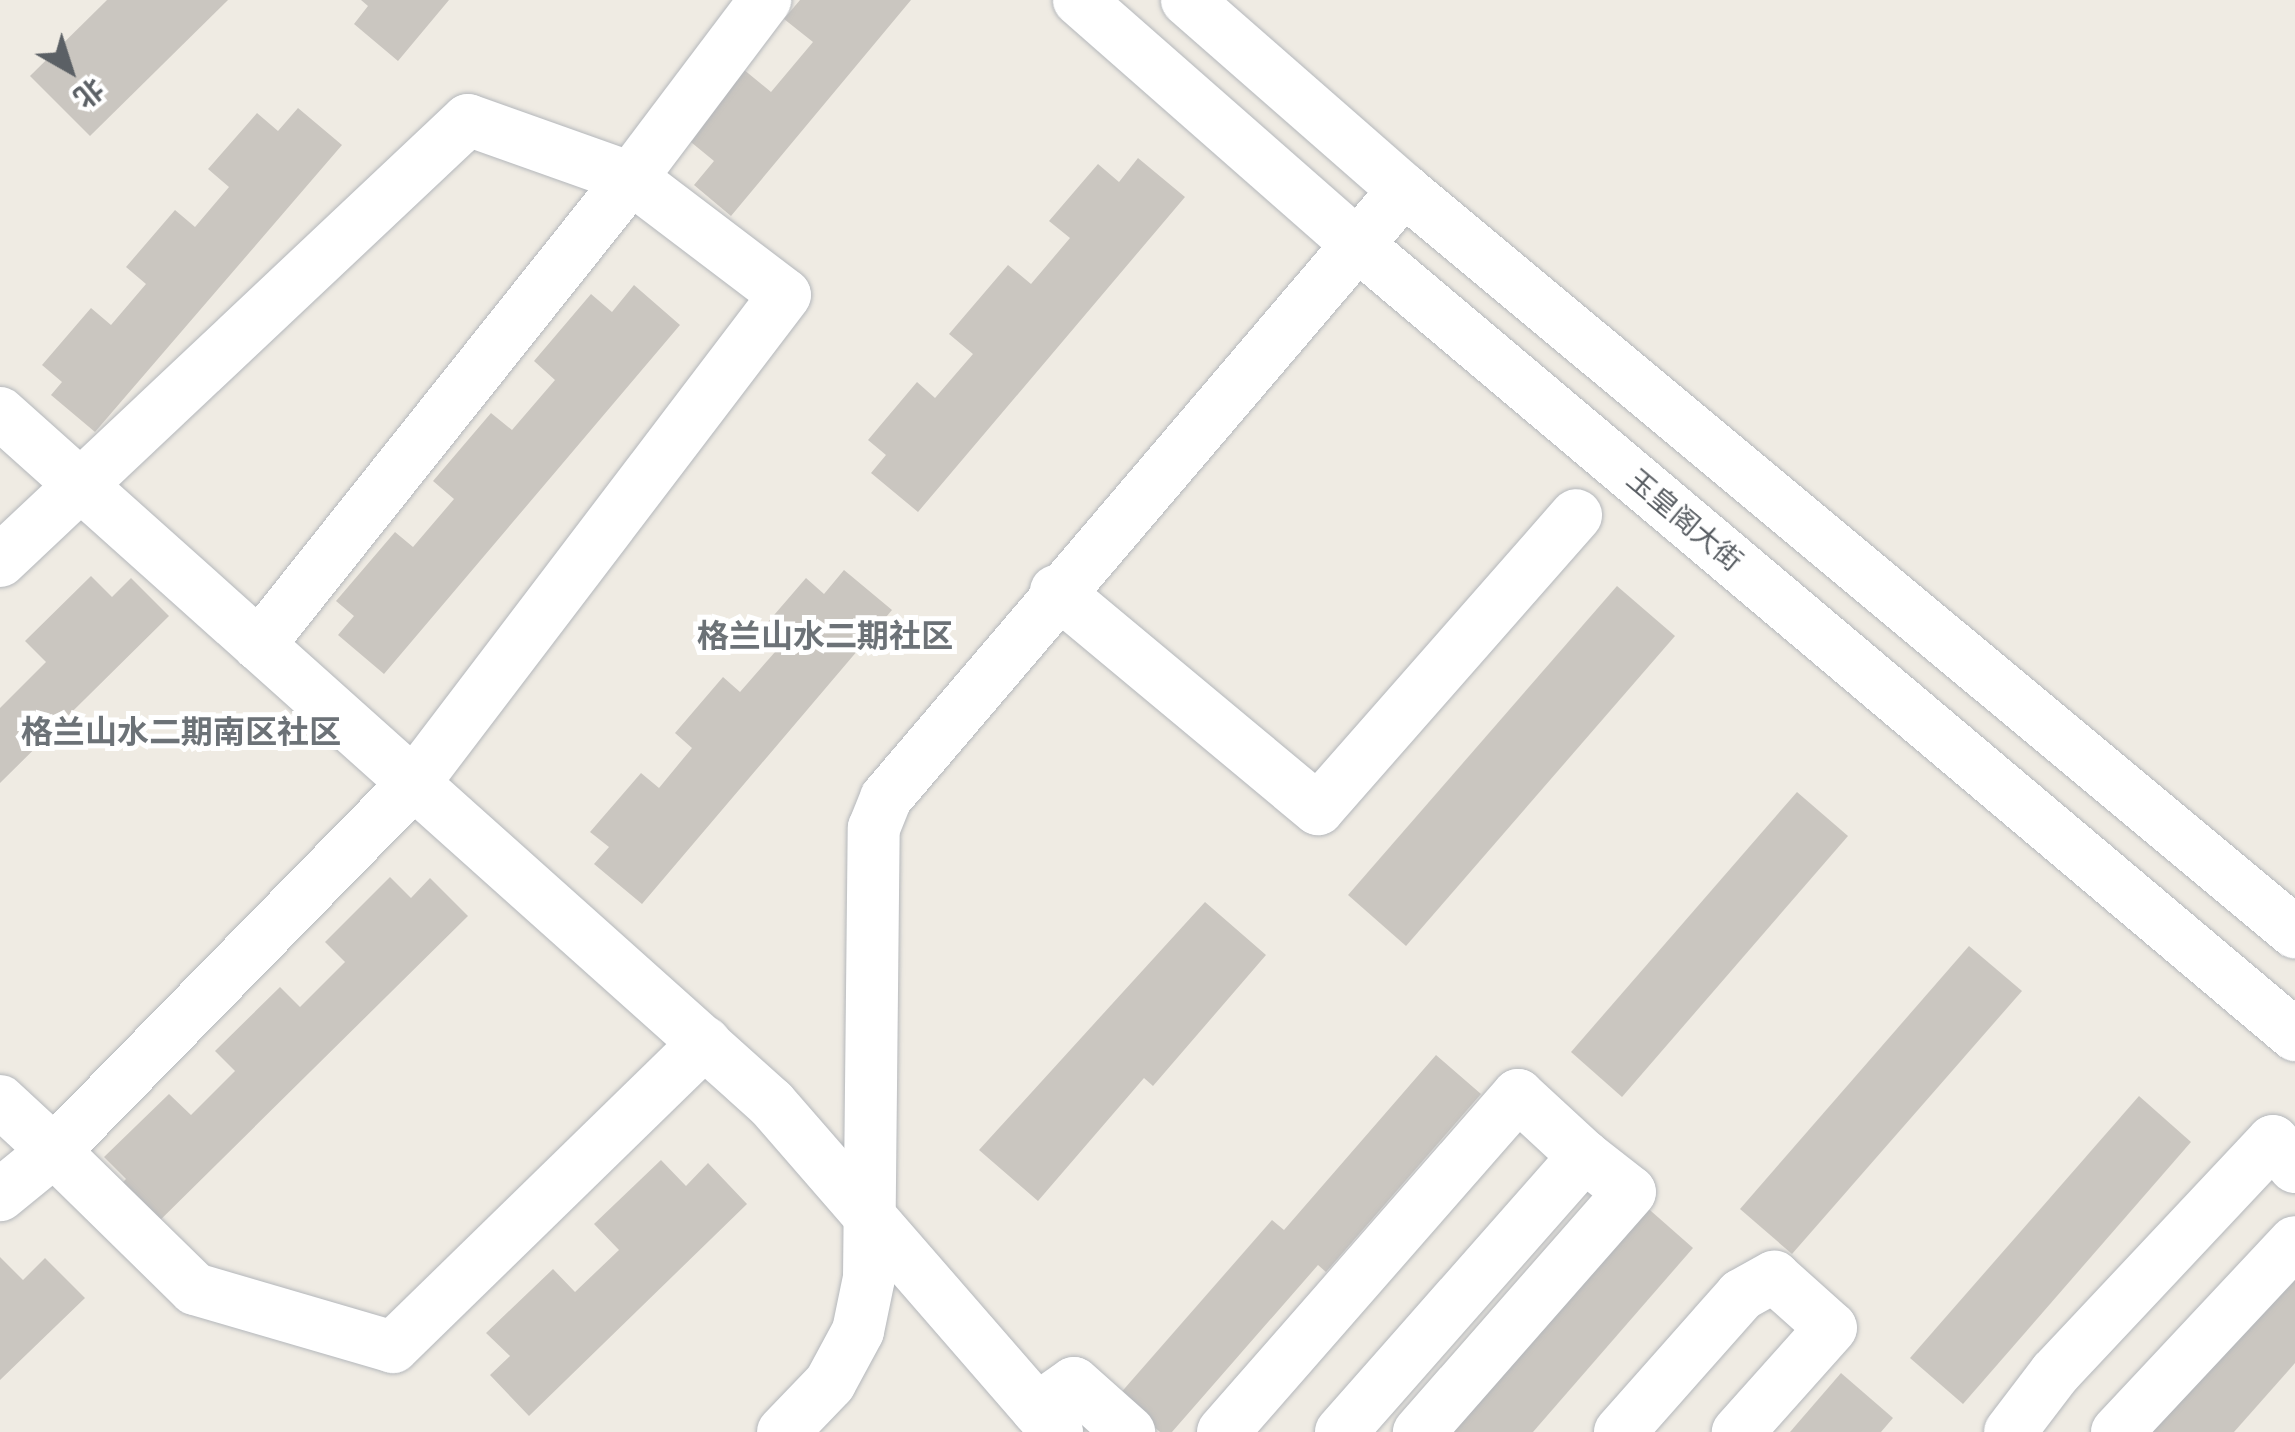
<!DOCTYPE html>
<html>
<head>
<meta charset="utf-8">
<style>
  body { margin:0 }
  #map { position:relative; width:2295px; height:1432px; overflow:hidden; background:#efebe3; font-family:Mulish,"Noto Sans SC",sans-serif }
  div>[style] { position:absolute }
  .building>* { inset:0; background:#cac6c0 }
  .roads { filter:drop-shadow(0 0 2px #b4b7bb) drop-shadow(0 0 2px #b4b7bb) }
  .minor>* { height:52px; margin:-26px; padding:0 26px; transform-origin:26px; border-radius:26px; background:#fff }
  span { translate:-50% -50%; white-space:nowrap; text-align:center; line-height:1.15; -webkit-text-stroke:10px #fff; paint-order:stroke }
  .street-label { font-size:28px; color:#5b6065 }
  .quarter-label { font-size:32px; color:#6c7277; font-weight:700 }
  .north { position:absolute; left:20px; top:20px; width:100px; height:100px; -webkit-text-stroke:8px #fff; paint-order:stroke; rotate:141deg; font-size:28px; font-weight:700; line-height:40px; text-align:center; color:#5b6065 }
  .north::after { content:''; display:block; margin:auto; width:35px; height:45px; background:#5b6065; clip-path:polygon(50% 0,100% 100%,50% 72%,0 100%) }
</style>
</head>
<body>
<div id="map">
  <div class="building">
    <div style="clip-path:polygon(107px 0,228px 0,90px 136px,30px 76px)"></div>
    <div style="clip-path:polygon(361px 0,449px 0,398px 61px,354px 24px,368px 6px)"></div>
    <div style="clip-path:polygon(800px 0,911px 0,731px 216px,694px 185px,714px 161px,686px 138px,743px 69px,771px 92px,813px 42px,784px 19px)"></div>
    <div style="clip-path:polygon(298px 108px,342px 145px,95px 432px,51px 395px,62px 382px,42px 365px,91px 308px,111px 325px,146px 284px,126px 267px,175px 210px,195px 227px,229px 187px,208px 169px,257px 113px,278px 131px)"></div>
    <div style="clip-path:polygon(1138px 158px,1185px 197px,918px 512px,871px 473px,886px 455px,868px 440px,917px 382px,935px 398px,973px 354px,949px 334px,1008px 265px,1031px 284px,1070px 238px,1049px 221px,1098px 164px,1119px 182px)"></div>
    <div style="clip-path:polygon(634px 285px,680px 325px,384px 674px,338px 635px,354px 616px,336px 601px,395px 532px,413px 547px,454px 499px,433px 481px,491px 413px,512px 430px,555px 380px,534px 361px,591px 294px,612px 312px)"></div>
    <div style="clip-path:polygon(844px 570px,892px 610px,642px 904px,594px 864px,609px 847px,590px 832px,641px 773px,659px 788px,692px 748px,675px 733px,723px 677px,740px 692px,775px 652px,756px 636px,806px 578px,824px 594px)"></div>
    <div style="clip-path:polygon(91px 576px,112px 597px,131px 578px,169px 616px,0 783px,0 708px,46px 662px,25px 641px)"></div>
    <div style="clip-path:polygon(1617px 586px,1675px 636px,1406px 946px,1348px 895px)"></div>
    <div style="clip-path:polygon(1797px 792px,1848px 836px,1622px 1097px,1571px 1052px)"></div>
    <div style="clip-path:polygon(390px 877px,411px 898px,430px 878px,468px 916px,143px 1237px,106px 1199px,126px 1179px,104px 1157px,169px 1094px,191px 1115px,235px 1071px,215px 1051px,280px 987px,300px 1007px,345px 962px,325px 942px)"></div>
    <div style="clip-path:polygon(1205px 902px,1266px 955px,1153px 1086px,1144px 1078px,1038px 1201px,979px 1150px)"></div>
    <div style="clip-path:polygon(1969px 946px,2022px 991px,1792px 1254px,1740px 1209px)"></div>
    <div style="clip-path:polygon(1436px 1055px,1481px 1094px,1326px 1272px,1318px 1265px,1172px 1432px,1160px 1432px,1118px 1396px,1272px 1220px,1284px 1230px)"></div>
    <div style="clip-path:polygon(2139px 1096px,2191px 1142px,1963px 1404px,1910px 1358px)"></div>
    <div style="clip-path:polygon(661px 1160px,686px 1186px,708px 1163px,747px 1204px,529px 1416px,490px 1375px,510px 1356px,486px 1333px,553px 1269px,575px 1292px,619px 1250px,594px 1224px)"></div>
    <div style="clip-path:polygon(1643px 1204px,1693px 1248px,1533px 1432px,1445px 1432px)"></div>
    <div style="clip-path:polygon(0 1257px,23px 1280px,45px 1258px,85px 1298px,0 1380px)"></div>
    <div style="clip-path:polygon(2295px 1266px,2295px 1363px,2234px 1432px,2150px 1432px)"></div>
    <div style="clip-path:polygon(1841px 1373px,1893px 1418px,1881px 1432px,1790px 1432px)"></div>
  </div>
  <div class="roads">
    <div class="minor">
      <div style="left:1079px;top:0;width:371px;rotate:41.3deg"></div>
      <div style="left:1358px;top:245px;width:1226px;rotate:40.13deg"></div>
      <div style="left:1187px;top:0;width:288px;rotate:41.2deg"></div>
      <div style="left:1404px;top:190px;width:1160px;rotate:39.79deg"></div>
      <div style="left:0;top:413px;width:1035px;rotate:41.83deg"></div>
      <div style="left:771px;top:1103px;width:436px;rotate:49deg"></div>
      <div style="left:0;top:561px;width:643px;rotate:-43.3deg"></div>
      <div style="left:468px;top:120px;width:173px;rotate:19.6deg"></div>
      <div style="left:631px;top:178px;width:223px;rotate:-53deg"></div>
      <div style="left:1056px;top:591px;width:341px;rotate:39.8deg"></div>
      <div style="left:1318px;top:809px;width:391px;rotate:-48.7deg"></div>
      <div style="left:259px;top:645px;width:597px;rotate:-51.46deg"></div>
      <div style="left:631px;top:178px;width:193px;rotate:37.2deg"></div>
      <div style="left:785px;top:295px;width:613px;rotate:127.24deg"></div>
      <div style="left:414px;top:783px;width:515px;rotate:134.37deg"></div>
      <div style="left:54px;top:1151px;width:197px;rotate:44.4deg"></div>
      <div style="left:195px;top:1289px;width:206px;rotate:16.3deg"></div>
      <div style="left:393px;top:1347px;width:436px;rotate:-44.3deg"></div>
      <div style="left:0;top:1101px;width:74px;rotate:42.8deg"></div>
      <div style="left:54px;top:1151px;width:70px;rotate:140.8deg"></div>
      <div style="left:1037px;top:1409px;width:45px;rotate:-35.1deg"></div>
      <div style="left:1074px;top:1383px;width:74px;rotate:41.7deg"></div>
      <div style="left:783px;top:1432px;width:68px;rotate:-46.2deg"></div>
      <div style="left:830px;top:1383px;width:59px;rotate:-61.7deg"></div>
      <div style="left:858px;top:1331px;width:54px;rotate:-78.3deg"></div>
      <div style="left:869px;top:1278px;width:450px;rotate:-89.4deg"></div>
      <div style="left:874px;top:828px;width:32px;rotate:-68deg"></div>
      <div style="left:886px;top:798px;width:799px;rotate:-49.57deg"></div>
      <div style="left:1223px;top:1432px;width:448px;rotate:-48.8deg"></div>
      <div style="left:1518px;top:1095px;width:90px;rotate:42.7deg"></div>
      <div style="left:1341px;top:1432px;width:368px;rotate:-48.6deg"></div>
      <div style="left:1584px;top:1156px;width:58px;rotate:38deg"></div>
      <div style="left:1630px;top:1192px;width:320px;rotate:131.3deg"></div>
      <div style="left:1620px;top:1432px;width:183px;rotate:-48.5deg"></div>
      <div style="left:1741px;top:1295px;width:38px;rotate:-29deg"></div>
      <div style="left:1774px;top:1277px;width:76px;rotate:41.8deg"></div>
      <div style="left:1831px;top:1328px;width:140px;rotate:131.8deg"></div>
      <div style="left:2010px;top:1432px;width:74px;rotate:-52.7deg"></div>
      <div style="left:2055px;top:1373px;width:318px;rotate:-46.8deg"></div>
      <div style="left:2273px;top:1141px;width:34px;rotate:50deg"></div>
      <div style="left:2117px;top:1432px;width:260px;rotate:-46.9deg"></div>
    </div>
  </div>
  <div class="street-label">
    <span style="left:1685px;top:520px;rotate:40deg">玉皇阁大街</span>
  </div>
  <div class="quarter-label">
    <span style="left:825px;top:635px">格兰山水二期社区</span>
    <span style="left:181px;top:731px">格兰山水二期南区社区</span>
  </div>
  <div class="north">北</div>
</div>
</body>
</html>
